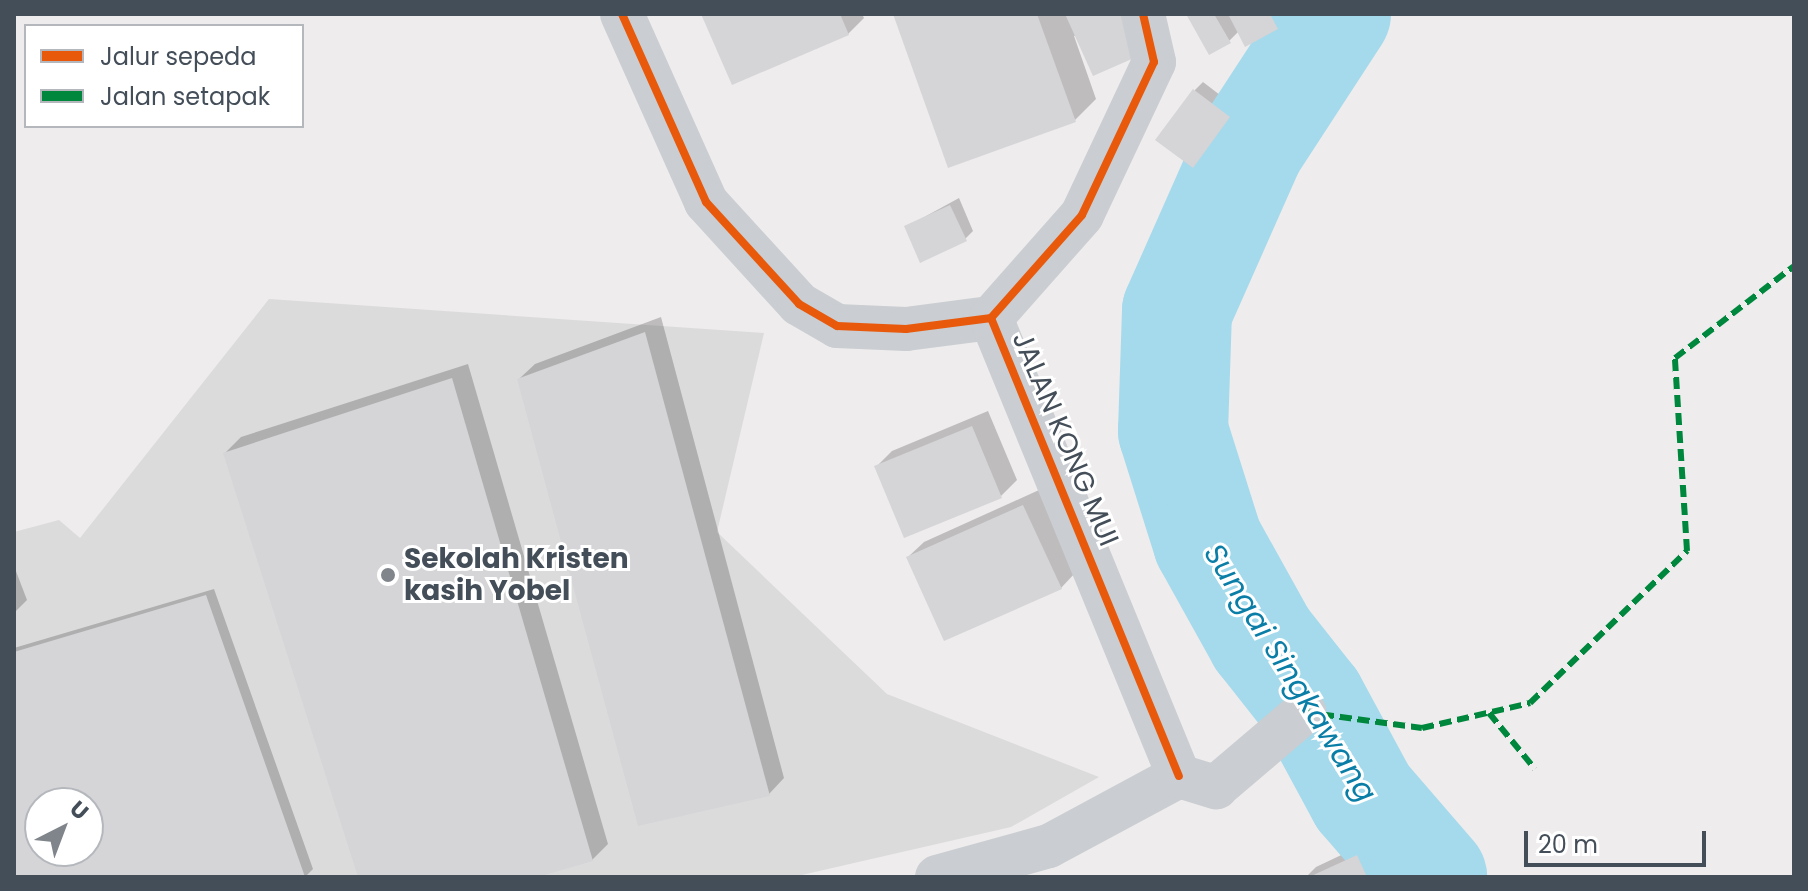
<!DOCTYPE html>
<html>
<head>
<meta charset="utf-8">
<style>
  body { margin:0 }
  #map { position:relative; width:1808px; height:891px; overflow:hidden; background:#eeecec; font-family:Poppins,sans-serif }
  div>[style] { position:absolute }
  .education>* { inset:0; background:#dcdbdc }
  .shadow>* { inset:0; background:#0003 }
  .river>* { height:110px; margin:-55px; padding:0 55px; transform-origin:55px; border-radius:55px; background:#a4daec }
  .building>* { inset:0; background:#d5d4d7 }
  .minor>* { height:44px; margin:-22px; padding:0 22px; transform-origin:22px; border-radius:22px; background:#cacdd1 }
  .quiet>* { height:6px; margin-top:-3px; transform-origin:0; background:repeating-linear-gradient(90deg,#00873e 0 12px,transparent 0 18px) }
  .cycleway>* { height:8px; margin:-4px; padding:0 4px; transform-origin:4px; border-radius:4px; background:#e8590c }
  .dots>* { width:22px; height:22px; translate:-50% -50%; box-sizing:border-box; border:4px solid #fff; border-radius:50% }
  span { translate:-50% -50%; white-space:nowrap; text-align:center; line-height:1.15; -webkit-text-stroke:6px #fff; paint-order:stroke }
  .street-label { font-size:28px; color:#444e59 }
  .poi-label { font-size:28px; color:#444e59; font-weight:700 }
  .left { translate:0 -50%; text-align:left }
  .water-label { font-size:30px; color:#0a7ea6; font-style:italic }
  .frame { position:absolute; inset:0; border:16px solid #444e59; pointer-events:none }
  .legend { position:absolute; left:24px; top:24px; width:280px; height:104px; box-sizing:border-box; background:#fff; border:2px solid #b4b8bd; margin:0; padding:10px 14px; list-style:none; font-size:24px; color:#444e59 }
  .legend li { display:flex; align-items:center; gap:16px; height:40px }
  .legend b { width:40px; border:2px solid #b4b8bd }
  .north { position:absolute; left:24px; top:787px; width:80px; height:80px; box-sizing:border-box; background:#fff; border:2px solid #b4b8bd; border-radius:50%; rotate:42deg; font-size:22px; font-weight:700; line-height:32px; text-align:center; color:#444e59 }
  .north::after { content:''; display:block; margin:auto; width:28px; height:36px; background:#80858c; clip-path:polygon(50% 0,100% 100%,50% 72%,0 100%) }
  .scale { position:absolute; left:1524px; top:831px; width:182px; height:36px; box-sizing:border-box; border:4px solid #444e59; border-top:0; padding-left:10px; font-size:24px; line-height:28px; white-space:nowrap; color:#444e59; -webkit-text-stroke:6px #fff; paint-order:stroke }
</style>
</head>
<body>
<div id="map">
  <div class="education">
    <div style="clip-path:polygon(evenodd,269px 299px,764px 333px,717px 532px,887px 694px,1099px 777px,1011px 827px,793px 877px,14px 877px,14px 532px,59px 520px,80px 538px,269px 299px,40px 803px,88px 803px,88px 851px,40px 851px,40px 803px)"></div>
  </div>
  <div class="shadow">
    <div style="clip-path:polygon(703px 14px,862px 14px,864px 18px,848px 34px)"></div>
    <div style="clip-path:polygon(895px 14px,1156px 14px,1074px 36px,1096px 99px,1075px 120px)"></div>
    <div style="clip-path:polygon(1188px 14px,1291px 14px,1277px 28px,1239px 31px,1229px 41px)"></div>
    <div style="clip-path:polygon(1203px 82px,1237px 108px,1192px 166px,1195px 90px)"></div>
    <div style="clip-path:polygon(959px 198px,973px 231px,965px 239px,906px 227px)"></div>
    <div style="clip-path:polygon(661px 317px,784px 778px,769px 794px,519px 379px,535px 364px)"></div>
    <div style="clip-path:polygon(468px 364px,608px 844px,592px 860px,530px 877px,360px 877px,225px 453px,241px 437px)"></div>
    <div style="clip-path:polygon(988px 411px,1017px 480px,1001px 496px,876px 467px,892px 451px)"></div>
    <div style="clip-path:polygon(1039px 490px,1076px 572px,1061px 588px,908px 557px,924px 542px)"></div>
    <div style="clip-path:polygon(14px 566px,27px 600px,14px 613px)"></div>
    <div style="clip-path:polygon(evenodd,214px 589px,313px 869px,305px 877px,14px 877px,14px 648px,214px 589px,40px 803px,88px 803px,88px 851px,40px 851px,40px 803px)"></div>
    <div style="clip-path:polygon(1373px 840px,1390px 877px,1306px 877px,1316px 867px)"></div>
  </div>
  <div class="river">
    <div style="left:1336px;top:14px;width:158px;rotate:123.1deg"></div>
    <div style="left:1250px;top:146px;width:180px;rotate:113.9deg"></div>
    <div style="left:1177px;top:311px;width:120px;rotate:91.9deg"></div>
    <div style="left:1173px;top:431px;width:116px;rotate:72.5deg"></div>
    <div style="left:1208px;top:542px;width:111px;rotate:60.9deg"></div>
    <div style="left:1262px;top:639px;width:79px;rotate:51.7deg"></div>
    <div style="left:1311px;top:701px;width:109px;rotate:61.6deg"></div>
    <div style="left:1363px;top:797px;width:106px;rotate:49.2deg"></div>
  </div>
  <div class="building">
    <div style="clip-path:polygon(701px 14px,840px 14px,849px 35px,732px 85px)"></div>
    <div style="clip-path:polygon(893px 14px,1037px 14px,1076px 122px,948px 168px)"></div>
    <div style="clip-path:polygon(1065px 14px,1133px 14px,1150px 51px,1093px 76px)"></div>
    <div style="clip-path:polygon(1186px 14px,1214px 14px,1231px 43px,1209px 55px)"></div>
    <div style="clip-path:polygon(1228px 14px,1270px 14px,1278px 29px,1245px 47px)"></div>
    <div style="clip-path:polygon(1193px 89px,1230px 117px,1193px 168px,1155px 140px)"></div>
    <div style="clip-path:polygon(950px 205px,967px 241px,920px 263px,904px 226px)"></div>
    <div style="clip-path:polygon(645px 332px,770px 796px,638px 826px,517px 379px)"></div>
    <div style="clip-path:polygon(452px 378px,593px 861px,538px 877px,358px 877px,223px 453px)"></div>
    <div style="clip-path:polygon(972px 426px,1002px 498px,904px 538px,874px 466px)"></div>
    <div style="clip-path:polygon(1023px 505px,1062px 589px,944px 641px,906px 557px)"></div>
    <div style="clip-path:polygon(evenodd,206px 595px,305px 877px,14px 877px,14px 652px,206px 595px,40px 803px,88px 803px,88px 851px,40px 851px,40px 803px)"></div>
    <div style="clip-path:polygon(1357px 855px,1367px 877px,1309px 877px)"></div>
  </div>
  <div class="minor">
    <div style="left:622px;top:14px;width:206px;rotate:65.9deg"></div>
    <div style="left:706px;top:202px;width:138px;rotate:47.6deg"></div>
    <div style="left:799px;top:304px;width:44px;rotate:30.1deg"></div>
    <div style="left:837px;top:326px;width:69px;rotate:2.5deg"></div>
    <div style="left:906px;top:329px;width:86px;rotate:-7.4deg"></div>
    <div style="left:991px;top:318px;width:495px;rotate:67.7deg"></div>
    <div style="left:991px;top:318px;width:137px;rotate:-48.5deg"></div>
    <div style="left:1082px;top:215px;width:169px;rotate:-64.8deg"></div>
    <div style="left:1154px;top:62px;width:49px;rotate:-102.9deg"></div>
    <div style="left:937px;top:877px;width:116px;rotate:-15.5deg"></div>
    <div style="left:1049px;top:846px;width:148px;rotate:-28.3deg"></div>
    <div style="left:1179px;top:776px;width:39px;rotate:17deg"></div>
    <div style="left:1216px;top:787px;width:116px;rotate:-40.4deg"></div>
  </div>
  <div class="quiet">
    <div style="left:1304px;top:712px;width:119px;rotate:7.7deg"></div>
    <div style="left:1422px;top:728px;width:111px;rotate:-13deg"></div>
    <div style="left:1530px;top:703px;width:219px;rotate:-44.1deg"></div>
    <div style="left:1687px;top:551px;width:193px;rotate:-93.6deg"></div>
    <div style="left:1675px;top:358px;width:150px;rotate:-37.7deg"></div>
    <div style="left:1489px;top:713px;width:72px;rotate:50.6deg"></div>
  </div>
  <div class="cycleway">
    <div style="left:622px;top:14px;width:206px;rotate:65.9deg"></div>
    <div style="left:706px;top:202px;width:138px;rotate:47.6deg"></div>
    <div style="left:799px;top:304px;width:44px;rotate:30.1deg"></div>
    <div style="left:837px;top:326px;width:69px;rotate:2.5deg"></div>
    <div style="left:906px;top:329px;width:86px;rotate:-7.4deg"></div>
    <div style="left:991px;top:318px;width:495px;rotate:67.7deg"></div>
    <div style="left:991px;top:318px;width:137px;rotate:-48.5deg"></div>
    <div style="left:1082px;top:215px;width:169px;rotate:-64.8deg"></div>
    <div style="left:1154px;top:62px;width:49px;rotate:-102.9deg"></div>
  </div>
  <div class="dots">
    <div style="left:388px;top:575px;background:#80858c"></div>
  </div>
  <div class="street-label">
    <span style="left:1065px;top:439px;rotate:67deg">JALAN KONG MUI</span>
  </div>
  <div class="poi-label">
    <span class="left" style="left:404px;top:575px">Sekolah Kristen<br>kasih Yobel</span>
  </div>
  <div class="water-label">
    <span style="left:1290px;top:673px;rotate:58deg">Sungai Singkawang</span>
  </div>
  <div class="frame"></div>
  <ul class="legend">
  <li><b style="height:10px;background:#e8590c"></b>Jalur sepeda</li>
  <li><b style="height:10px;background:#00873e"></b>Jalan setapak</li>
  </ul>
  <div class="north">U</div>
  <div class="scale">20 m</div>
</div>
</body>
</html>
